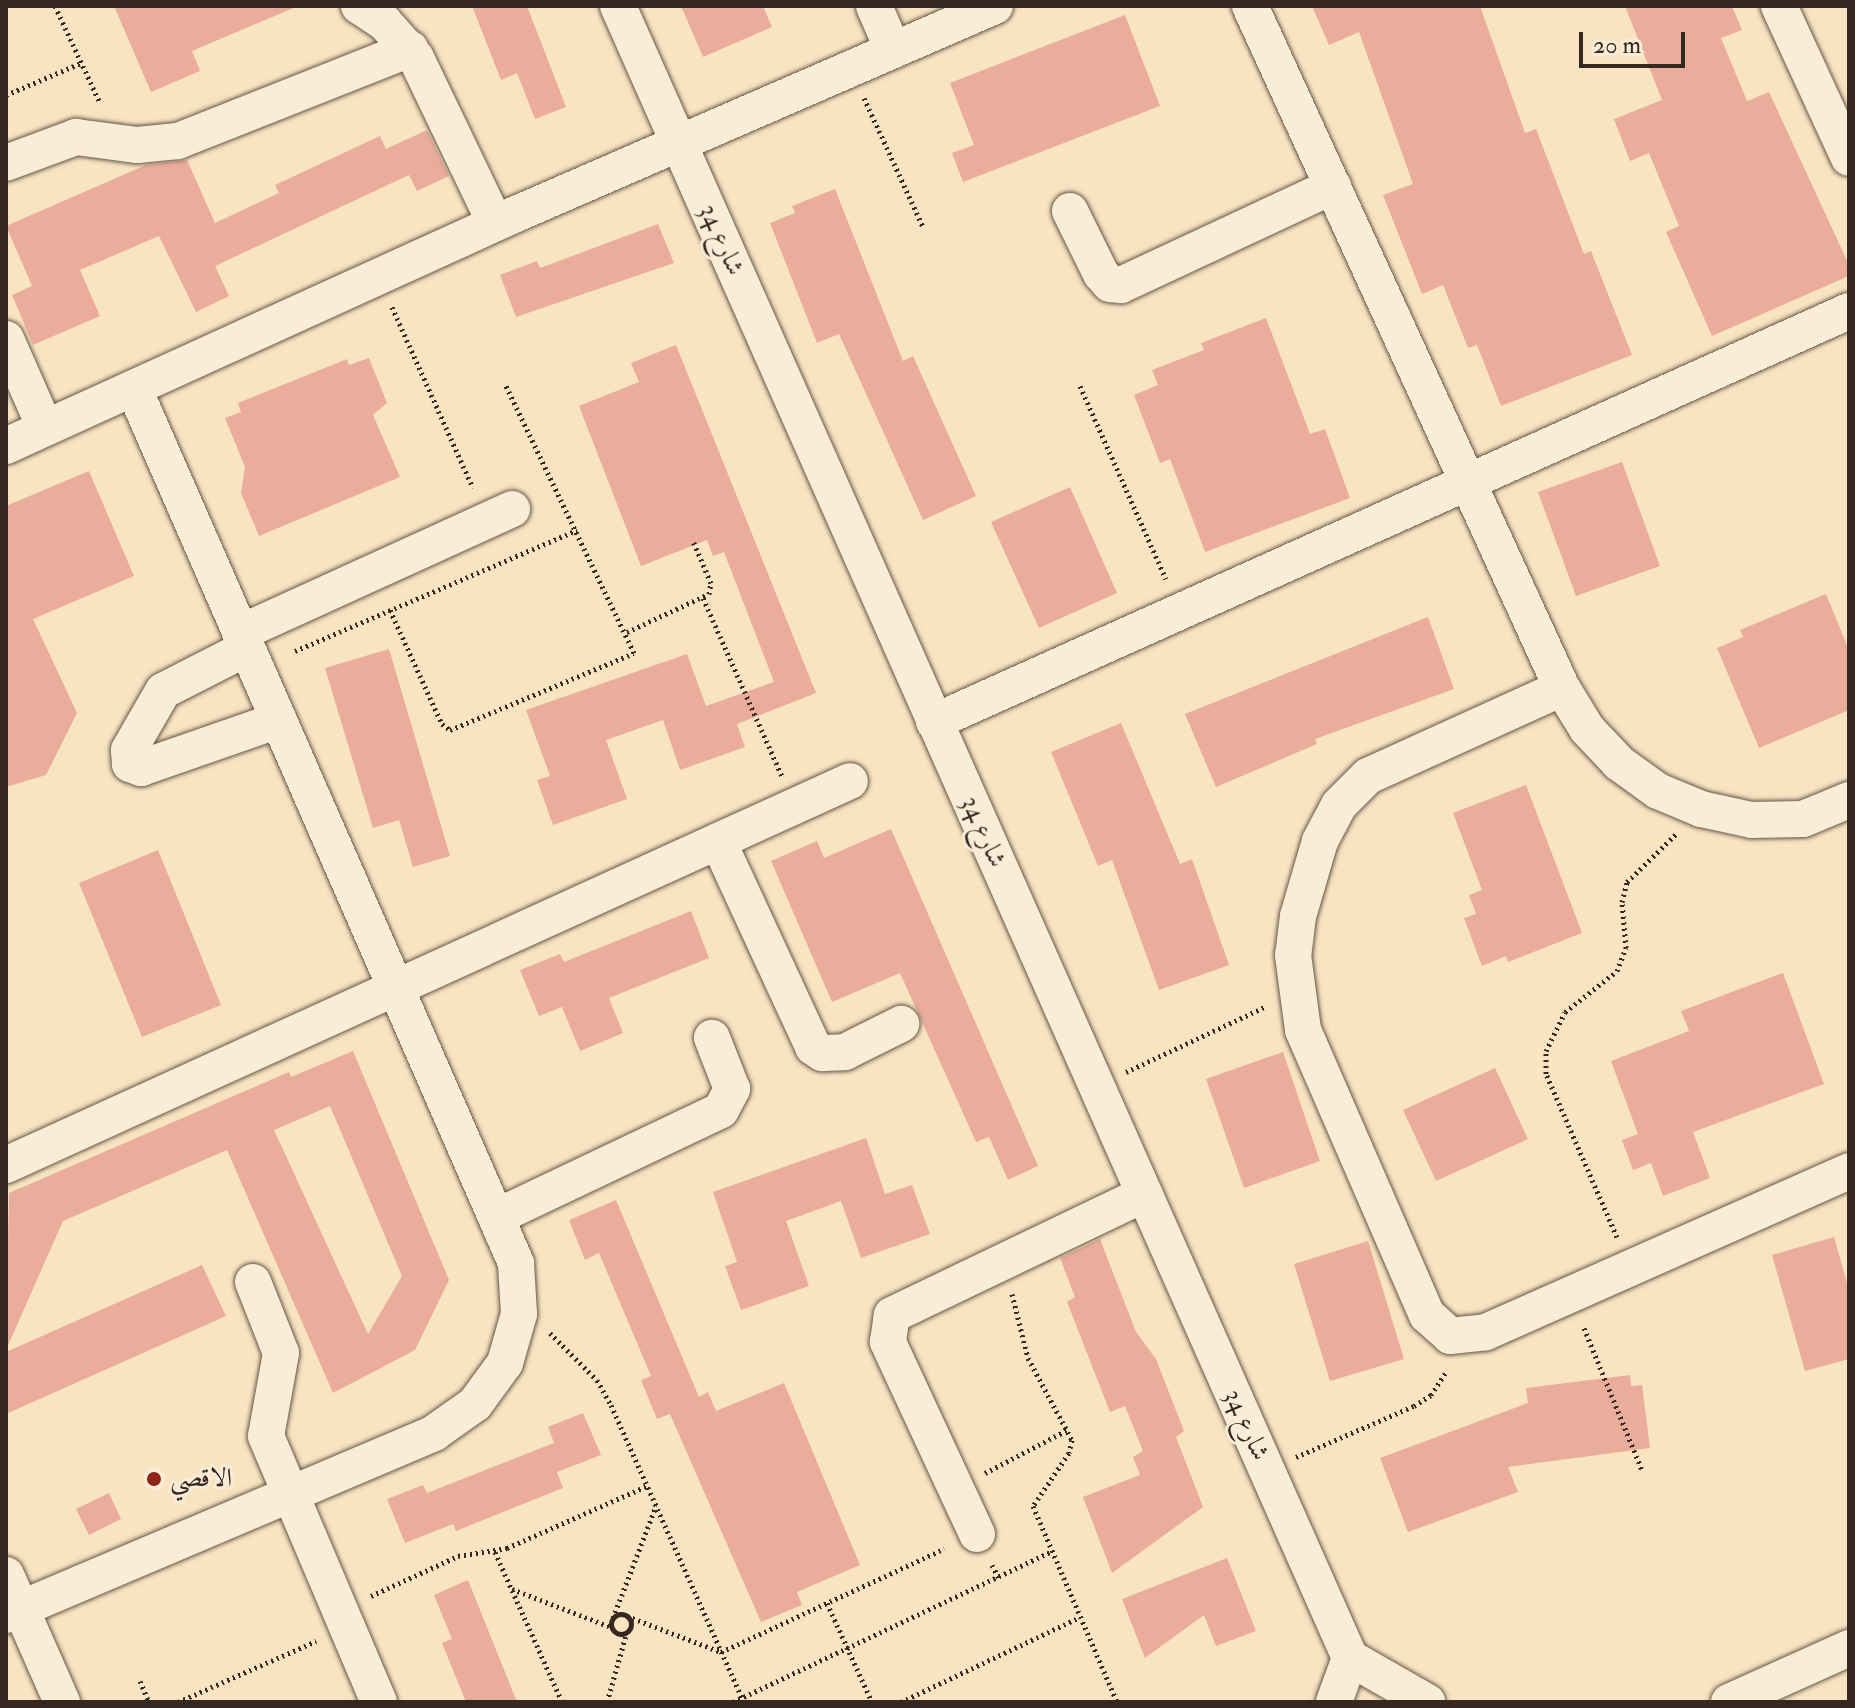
<!DOCTYPE html>
<meta charset="utf-8">
<style>
body{margin:0}
#map{position:relative;width:1855px;height:1708px;overflow:hidden;background:#f8e4c1;font-family:"IM FELL Double Pica",Amiri,serif}
div>[style]{position:absolute}
[style*='--x']{left:calc(var(--x)*1px);top:calc(var(--y)*1px);width:calc(var(--w)*1px);rotate:calc(var(--a)*1deg)}
.building>*{inset:0;background:#eaad9c}
.path>*{height:5px;margin-top:-2.5px;transform-origin:0;background:repeating-linear-gradient(90deg,#342820 0 2px,transparent 0 6px)}
.path>.ring{margin:-2.5px;padding:0;box-sizing:content-box;background:none;border:5px solid #342820;border-radius:50%}
.roads{filter:drop-shadow(0 0 2px #655748) drop-shadow(0 0 2px #655748)}
.minor>*{height:36px;margin:-18px;padding:0 18px;transform-origin:18px;border-radius:18px;background:#faedd7}
.dots>*{width:22px;height:22px;translate:-50% -50%;box-sizing:border-box;border:4px solid #faedd7;border-radius:50%}
span{translate:-50% -50%;white-space:nowrap;text-align:center;line-height:1.15;-webkit-text-stroke:6px #faedd7;paint-order:stroke}
.street-label{font-size:26px;color:#342820}
.poi-label{font-size:26px;color:#342820}
.left{translate:0 -50%;text-align:left}
.frame{position:absolute;inset:0;border:8px solid #342820;pointer-events:none}
.scale{position:absolute;left:1579px;top:32px;width:106px;height:36px;box-sizing:border-box;border:4px solid #342820;border-top:0;padding-left:10px;font-size:24px;line-height:28px;white-space:nowrap;color:#342820;-webkit-text-stroke:6px #faedd7;paint-order:stroke}
</style>
<div id="map">
<div class="building">
<i style="clip-path:polygon(114px 6px,298px 6px,192px 51px,200px 71px,151px 92px)"></i>
<i style="clip-path:polygon(472px 6px,527px 6px,566px 107px,535px 119px,517px 73px,501px 80px)"></i>
<i style="clip-path:polygon(681px 6px,763px 6px,772px 27px,703px 57px)"></i>
<i style="clip-path:polygon(1312px 6px,1480px 6px,1525px 133px,1536px 129px,1584px 254px,1591px 251px,1632px 355px,1501px 406px,1477px 345px,1468px 348px,1443px 285px,1422px 294px,1383px 195px,1413px 184px,1359px 32px,1329px 45px)"></i>
<i style="clip-path:polygon(1625px 6px,1732px 6px,1742px 30px,1721px 38px,1747px 101px,1769px 92px,1849px 265px,1849px 276px,1712px 336px,1666px 232px,1679px 226px,1649px 153px,1630px 161px,1614px 119px,1662px 100px)"></i>
<i style="clip-path:polygon(1125px 15px,1160px 106px,963px 182px,952px 153px,974px 145px,950px 83px)"></i>
<i style="clip-path:polygon(427px 130px,449px 176px,417px 191px,409px 175px,215px 266px,229px 296px,196px 312px,159px 236px,80px 270px,100px 316px,33px 345px,12px 295px,32px 286px,6px 226px,146px 165px,187px 160px,215px 223px,279px 193px,275px 185px,380px 136px,386px 149px)"></i>
<i style="clip-path:polygon(835px 189px,903px 361px,913px 356px,976px 496px,923px 520px,839px 334px,817px 343px,770px 223px,795px 213px,792px 206px)"></i>
<i style="clip-path:polygon(658px 224px,674px 263px,516px 317px,500px 275px,537px 261px,540px 268px)"></i>
<i style="clip-path:polygon(1266px 318px,1310px 434px,1325px 429px,1350px 498px,1205px 552px,1170px 459px,1160px 463px,1134px 395px,1158px 385px,1152px 370px,1204px 350px,1201px 343px)"></i>
<i style="clip-path:polygon(676px 345px,816px 693px,737px 724px,745px 747px,680px 770px,663px 720px,606px 740px,627px 799px,553px 825px,537px 780px,550px 776px,526px 710px,687px 654px,706px 706px,774px 682px,724px 552px,713px 556px,707px 540px,641px 566px,579px 406px,639px 382px,631px 363px)"></i>
<i style="clip-path:polygon(369px 358px,387px 403px,373px 415px,400px 477px,259px 536px,241px 493px,245px 467px,225px 418px,241px 412px,238px 403px,347px 359px,349px 365px)"></i>
<i style="clip-path:polygon(1622px 462px,1660px 566px,1576px 596px,1538px 492px)"></i>
<i style="clip-path:polygon(89px 471px,134px 576px,33px 619px,77px 713px,46px 775px,6px 787px,6px 506px)"></i>
<i style="clip-path:polygon(1070px 487px,1117px 593px,1039px 628px,991px 522px)"></i>
<i style="clip-path:polygon(1826px 594px,1849px 650px,1849px 710px,1759px 748px,1717px 648px,1743px 637px,1740px 630px)"></i>
<i style="clip-path:polygon(1428px 617px,1454px 689px,1315px 739px,1317px 744px,1216px 787px,1185px 714px)"></i>
<i style="clip-path:polygon(389px 649px,450px 856px,413px 867px,399px 820px,373px 828px,325px 668px)"></i>
<i style="clip-path:polygon(1121px 723px,1180px 864px,1192px 859px,1229px 965px,1159px 990px,1112px 860px,1098px 866px,1051px 752px)"></i>
<i style="clip-path:polygon(1526px 785px,1582px 933px,1508px 962px,1506px 956px,1482px 966px,1464px 918px,1476px 914px,1469px 895px,1482px 890px,1453px 813px)"></i>
<i style="clip-path:polygon(891px 829px,1038px 1166px,1008px 1180px,989px 1137px,976px 1142px,900px 973px,832px 1002px,771px 861px,817px 841px,824px 858px)"></i>
<i style="clip-path:polygon(158px 850px,221px 1005px,142px 1037px,79px 883px)"></i>
<i style="clip-path:polygon(691px 911px,709px 958px,609px 998px,623px 1033px,580px 1051px,562px 1007px,539px 1016px,520px 970px,560px 954px,564px 962px)"></i>
<i style="clip-path:polygon(1783px 973px,1824px 1084px,1693px 1132px,1710px 1178px,1663px 1196px,1651px 1163px,1633px 1170px,1622px 1140px,1638px 1134px,1611px 1061px,1689px 1031px,1681px 1011px)"></i>
<i style="clip-path:polygon(evenodd,353px 1051px,449px 1280px,415px 1350px,333px 1393px,227px 1150px,63px 1221px,6px 1350px,9px 1193px,289px 1072px,291px 1077px,353px 1051px,330px 1106px,402px 1276px,368px 1334px,274px 1130px,330px 1106px)"></i>
<i style="clip-path:polygon(1283px 1052px,1320px 1161px,1244px 1188px,1206px 1079px)"></i>
<i style="clip-path:polygon(1495px 1068px,1528px 1139px,1436px 1181px,1403px 1110px)"></i>
<i style="clip-path:polygon(866px 1138px,885px 1194px,912px 1185px,930px 1234px,861px 1258px,841px 1201px,786px 1221px,809px 1286px,741px 1310px,725px 1266px,737px 1262px,713px 1192px)"></i>
<i style="clip-path:polygon(616px 1200px,699px 1397px,708px 1392px,716px 1411px,784px 1383px,860px 1565px,797px 1592px,802px 1605px,761px 1622px,670px 1414px,657px 1419px,641px 1380px,651px 1376px,599px 1253px,585px 1260px,569px 1220px)"></i>
<i style="clip-path:polygon(1834px 1237px,1849px 1290px,1849px 1359px,1805px 1371px,1772px 1255px)"></i>
<i style="clip-path:polygon(1100px 1239px,1136px 1332px,1156px 1359px,1184px 1431px,1176px 1437px,1203px 1507px,1112px 1573px,1083px 1497px,1140px 1475px,1133px 1457px,1143px 1451px,1125px 1406px,1110px 1412px,1067px 1302px,1075px 1297px,1060px 1258px)"></i>
<i style="clip-path:polygon(1368px 1241px,1404px 1359px,1330px 1381px,1294px 1264px)"></i>
<i style="clip-path:polygon(202px 1265px,226px 1316px,6px 1414px,6px 1352px)"></i>
<i style="clip-path:polygon(1630px 1375px,1631px 1386px,1642px 1385px,1650px 1448px,1508px 1467px,1518px 1492px,1408px 1532px,1380px 1458px,1528px 1403px,1526px 1388px)"></i>
<i style="clip-path:polygon(583px 1413px,601px 1455px,557px 1472px,563px 1488px,456px 1531px,453px 1524px,405px 1543px,387px 1499px,423px 1485px,427px 1493px,554px 1443px,548px 1427px)"></i>
<i style="clip-path:polygon(109px 1493px,121px 1519px,89px 1535px,76px 1509px)"></i>
<i style="clip-path:polygon(1227px 1558px,1256px 1631px,1216px 1646px,1204px 1615px,1145px 1658px,1122px 1599px)"></i>
<i style="clip-path:polygon(468px 1580px,517px 1702px,466px 1702px,442px 1643px,452px 1639px,434px 1595px)"></i>
</div>
<div class="path">
<i style="--x:55;--y:6;--w:107;--a:65.1"></i>
<i style="--x:6;--y:95;--w:82;--a:-23.1"></i>
<i style="--x:864;--y:98;--w:142;--a:65.4"></i>
<i style="--x:392;--y:307;--w:198;--a:65.9"></i>
<i style="--x:1080;--y:386;--w:211;--a:66"></i>
<i style="--x:703;--y:598;--w:195;--a:66.1"></i>
<i style="--x:390;--y:610;--w:125;--a:65.5"></i>
<i style="--x:442;--y:724;--w:10;--a:37"></i>
<i style="--x:450;--y:730;--w:199;--a:-22.7"></i>
<i style="--x:634;--y:653;--w:298;--a:-115.6"></i>
<i style="--x:627;--y:632;--w:90;--a:-24.9"></i>
<i style="--x:709;--y:594;--w:11;--a:-80"></i>
<i style="--x:711;--y:583;--w:46;--a:-113.2"></i>
<i style="--x:295;--y:651;--w:307;--a:-23.2"></i>
<i style="--x:1126;--y:1072;--w:153;--a:-25.1"></i>
<i style="--x:1617;--y:1237;--w:178;--a:-113.5"></i>
<i style="--x:1546;--y:1074;--w:23;--a:-90"></i>
<i style="--x:1546;--y:1051;--w:43;--a:-64"></i>
<i style="--x:1565;--y:1012;--w:66;--a:-38.3"></i>
<i style="--x:1617;--y:971;--w:25;--a:-69"></i>
<i style="--x:1626;--y:948;--w:46;--a:-95"></i>
<i style="--x:1622;--y:902;--w:21;--a:-76"></i>
<i style="--x:1627;--y:882;--w:69;--a:-44.4"></i>
<i style="--x:1012;--y:1294;--w:66;--a:76"></i>
<i style="--x:1028;--y:1358;--w:93;--a:61.8"></i>
<i style="--x:1072;--y:1440;--w:13;--a:103"></i>
<i style="--x:1069;--y:1453;--w:64;--a:124.2"></i>
<i style="--x:1033;--y:1506;--w:213;--a:66.8"></i>
<i style="--x:1584;--y:1328;--w:153;--a:67.8"></i>
<i style="--x:550;--y:1333;--w:66;--a:45"></i>
<i style="--x:597;--y:1380;--w:29;--a:61"></i>
<i style="--x:611;--y:1405;--w:321;--a:65.9"></i>
<i style="--x:1296;--y:1457;--w:129;--a:-23.4"></i>
<i style="--x:1414;--y:1406;--w:20;--a:-33"></i>
<i style="--x:1431;--y:1395;--w:30;--a:-57"></i>
<i style="--x:985;--y:1473;--w:95;--a:-27.6"></i>
<i style="--x:495;--y:1552;--w:164;--a:65.9"></i>
<i style="--x:992;--y:1565;--w:15;--a:62"></i>
<i style="--x:512;--y:1589;--w:106;--a:21"></i>
<i style="--x:371;--y:1596;--w:96;--a:-24.7"></i>
<i style="--x:458;--y:1556;--w:50;--a:-9.3"></i>
<i style="--x:507;--y:1548;--w:153;--a:-23.9"></i>
<i style="--x:827;--y:1603;--w:109;--a:65.6"></i>
<i class="ring" style="left:611px;top:1614px;width:15px;height:15px"></i>
<i style="--x:627;--y:1616;--w:101;--a:21"></i>
<i style="--x:721;--y:1652;--w:246;--a:-24.8"></i>
<i style="--x:613;--y:1618;--w:120;--a:-69"></i>
<i style="--x:140;--y:1681;--w:23;--a:67"></i>
<i style="--x:178;--y:1702;--w:151;--a:-23.8"></i>
<i style="--x:607;--y:1702;--w:73;--a:-74.1"></i>
<i style="--x:733;--y:1702;--w:352;--a:-25.3"></i>
<i style="--x:901;--y:1702;--w:196;--a:-25.4"></i>
</div>
<div class="roads">
<div class="minor">
<i style="--x:359;--y:6;--w:30;--a:33"></i>
<i style="--x:384;--y:22;--w:48;--a:48.4"></i>
<i style="--x:416;--y:58;--w:183;--a:64.4"></i>
<i style="--x:618;--y:6;--w:1807;--a:66.1"></i>
<i style="--x:874;--y:6;--w:48;--a:66.6"></i>
<i style="--x:1250;--y:6;--w:750;--a:65.42"></i>
<i style="--x:1562;--y:688;--w:48;--a:58.6"></i>
<i style="--x:1587;--y:729;--w:47;--a:46.7"></i>
<i style="--x:1619;--y:763;--w:48;--a:35.7"></i>
<i style="--x:1658;--y:791;--w:47;--a:22.7"></i>
<i style="--x:1701;--y:809;--w:52;--a:12.2"></i>
<i style="--x:1752;--y:820;--w:51;--a:-1.1"></i>
<i style="--x:1803;--y:819;--w:50;--a:-22.4"></i>
<i style="--x:1779;--y:6;--w:167;--a:65.3"></i>
<i style="--x:6;--y:163;--w:75;--a:-20.4"></i>
<i style="--x:76;--y:137;--w:62;--a:7.5"></i>
<i style="--x:137;--y:145;--w:41;--a:-5.6"></i>
<i style="--x:178;--y:141;--w:250;--a:-21.6"></i>
<i style="--x:1070;--y:211;--w:70;--a:63.8"></i>
<i style="--x:1101;--y:274;--w:13;--a:48"></i>
<i style="--x:1110;--y:284;--w:11;--a:5"></i>
<i style="--x:1121;--y:285;--w:234;--a:-25"></i>
<i style="--x:6;--y:339;--w:97;--a:66.3"></i>
<i style="--x:6;--y:446;--w:560;--a:-24.46"></i>
<i style="--x:516;--y:214;--w:522;--a:-23.47"></i>
<i style="--x:240;--y:633;--w:299;--a:-24.5"></i>
<i style="--x:247;--y:648;--w:94;--a:152.9"></i>
<i style="--x:163;--y:691;--w:68;--a:120"></i>
<i style="--x:129;--y:750;--w:14;--a:86"></i>
<i style="--x:130;--y:764;--w:12;--a:20"></i>
<i style="--x:141;--y:768;--w:146;--a:-19.2"></i>
<i style="--x:1562;--y:688;--w:213;--a:155.6"></i>
<i style="--x:1368;--y:776;--w:41;--a:135"></i>
<i style="--x:1339;--y:805;--w:41;--a:117.8"></i>
<i style="--x:1320;--y:841;--w:78;--a:106.3"></i>
<i style="--x:1298;--y:916;--w:39;--a:97"></i>
<i style="--x:1293;--y:955;--w:76;--a:82.4"></i>
<i style="--x:1303;--y:1030;--w:311;--a:66.5"></i>
<i style="--x:1427;--y:1315;--w:31;--a:42"></i>
<i style="--x:1450;--y:1336;--w:36;--a:-6"></i>
<i style="--x:1486;--y:1332;--w:397;--a:-23.9"></i>
<i style="--x:934;--y:722;--w:1003;--a:-24.19"></i>
<i style="--x:718;--y:841;--w:227;--a:65.2"></i>
<i style="--x:813;--y:1047;--w:11;--a:34"></i>
<i style="--x:822;--y:1053;--w:23;--a:-2"></i>
<i style="--x:845;--y:1052;--w:63;--a:-26.6"></i>
<i style="--x:6;--y:1165;--w:927;--a:-24.46"></i>
<i style="--x:496;--y:1217;--w:249;--a:-25.4"></i>
<i style="--x:721;--y:1110;--w:24;--a:-62"></i>
<i style="--x:732;--y:1089;--w:55;--a:-111.4"></i>
<i style="--x:253;--y:1282;--w:76;--a:68.5"></i>
<i style="--x:281;--y:1353;--w:84;--a:100.2"></i>
<i style="--x:266;--y:1436;--w:289;--a:67"></i>
<i style="--x:977;--y:1534;--w:212;--a:-114.9"></i>
<i style="--x:888;--y:1342;--w:27;--a:-82"></i>
<i style="--x:892;--y:1315;--w:280;--a:-25.6"></i>
<i style="--x:6;--y:1575;--w:139;--a:66.2"></i>
<i style="--x:6;--y:1615;--w:465;--a:-23"></i>
<i style="--x:434;--y:1433;--w:50;--a:-35.3"></i>
<i style="--x:475;--y:1404;--w:51;--a:-53.8"></i>
<i style="--x:505;--y:1363;--w:51;--a:-74.1"></i>
<i style="--x:519;--y:1314;--w:51;--a:-93.4"></i>
<i style="--x:516;--y:1263;--w:954;--a:-113.61"></i>
<i style="--x:1350;--y:1658;--w:89;--a:29.7"></i>
<i style="--x:1334;--y:1702;--w:47;--a:-70"></i>
<i style="--x:1729;--y:1702;--w:132;--a:-24.2"></i>
</div>
</div>
<div class="dots">
<i style="left:154px;top:1479px;background:#8f2418"></i>
</div>
<div class="street-label">
<span style="left:721px;top:240px;rotate:66deg">شارع 34</span>
<span style="left:983px;top:832px;rotate:66deg">شارع 34</span>
<span style="left:1246px;top:1425px;rotate:66deg">شارع 34</span>
</div>
<div class="poi-label">
<span class="left" style="left:170px;top:1479px">الاقصي</span>
</div>
<div class="frame"></div>
<div class="scale">20 m</div>
</div>
